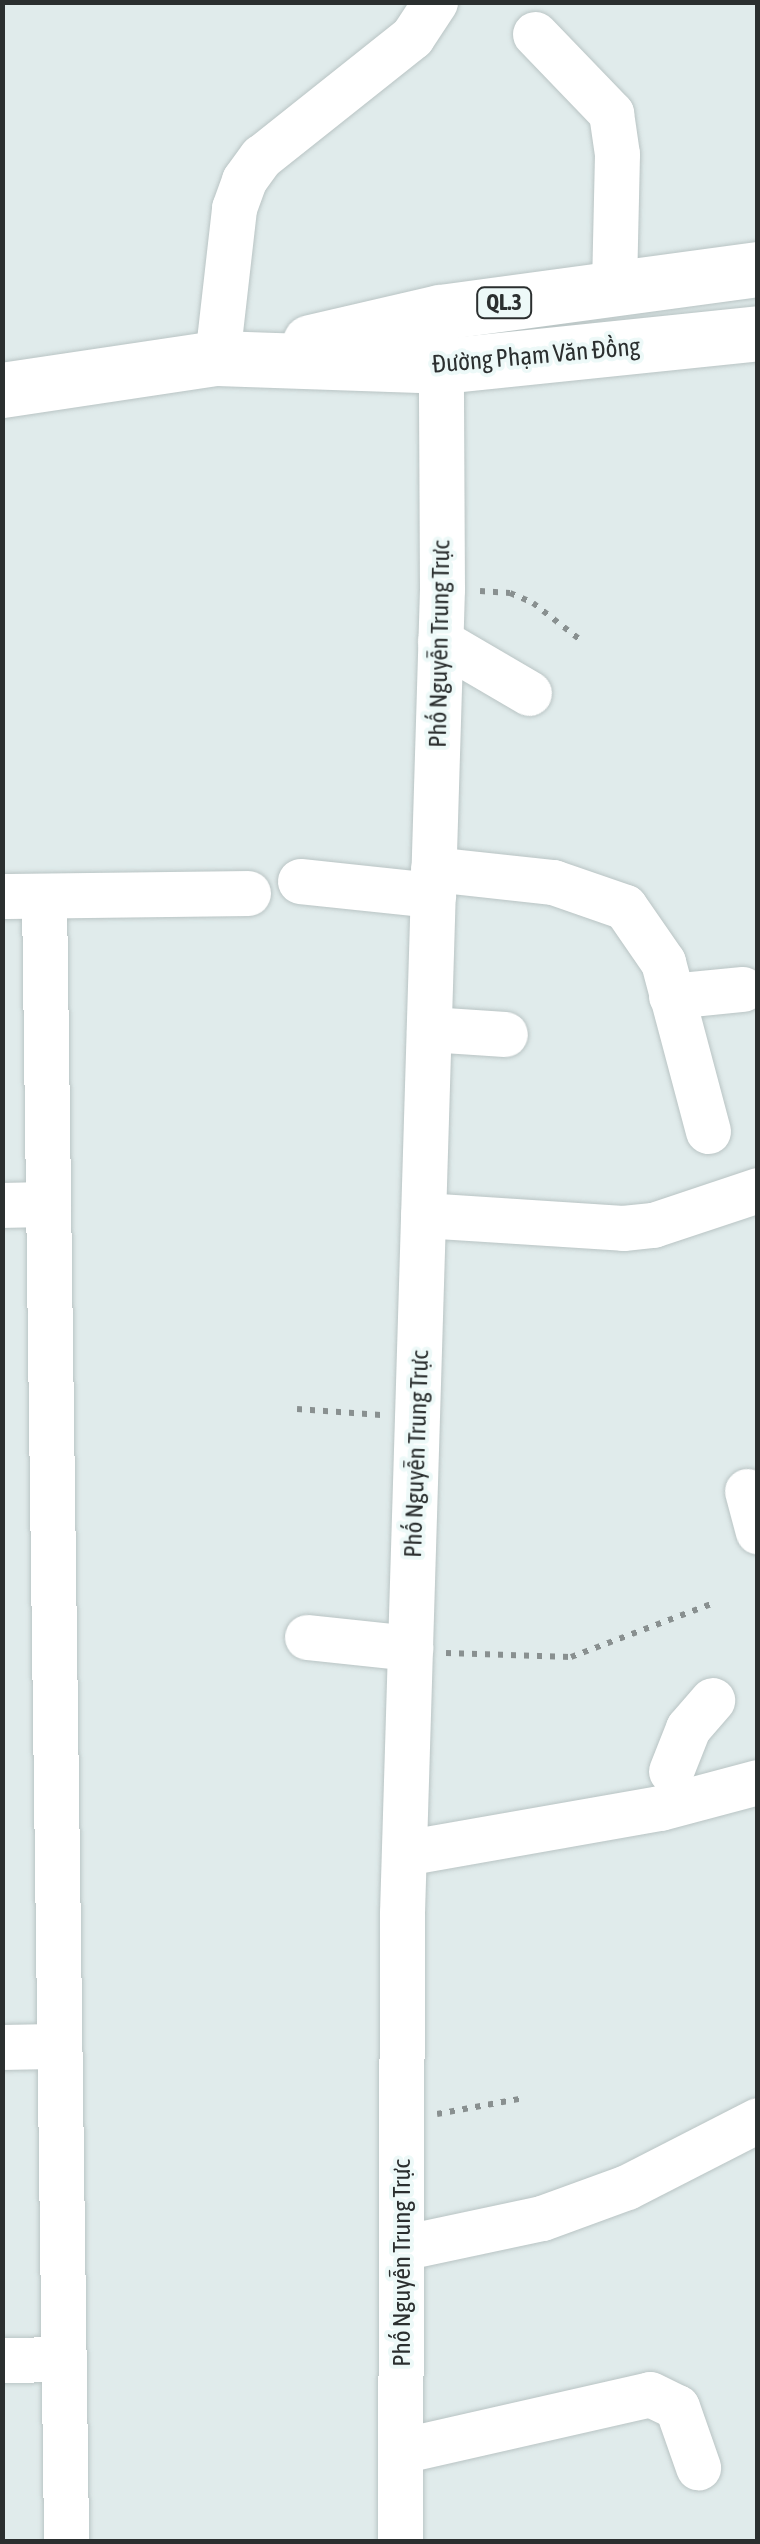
<!DOCTYPE html>
<meta charset="utf-8">
<style>
body{margin:0}
#map{position:relative;width:760px;height:2544px;overflow:hidden;background:#e0ebeb;font-family:"Asap Condensed",sans-serif}
div>[style]{position:absolute}
[style*='--x']{left:calc(var(--x)*1px);top:calc(var(--y)*1px);width:calc(var(--w)*1px);rotate:calc(var(--a)*1deg)}
.path>*{height:6px;margin-top:-3px;transform-origin:0;background:repeating-linear-gradient(90deg,#899090 0 5px,transparent 0 13px)}
.roads{filter:drop-shadow(0 0 2px #b9c4c4) drop-shadow(0 0 2px #b9c4c4)}
.minor>*{height:45px;margin:-22.5px;padding:0 22.5px;transform-origin:22.5px;border-radius:22.5px;background:#fff}
.highway>*{height:55px;margin:-27.5px;padding:0 27.5px;transform-origin:27.5px;border-radius:27.5px;background:#fff}
span{translate:-50% -50%;white-space:nowrap;text-align:center;line-height:1.15;-webkit-text-stroke:8px #edf9f8;paint-order:stroke}
.shield-label span{padding:2px 8px;background:#edf9f8;border:2px solid;border-radius:8px;-webkit-text-stroke-width:0}
.shield-label{font-size:22px;color:#2b2f2f;font-weight:700}
.street-label{font-size:25px;color:#2b2f2f}
.frame{position:absolute;inset:0;border:5px solid #2b2f2f;pointer-events:none}
</style>
<div id="map">
<div class="path">
<i style="--x:480;--y:591;--w:30;--a:4"></i>
<i style="--x:510;--y:593;--w:25;--a:23"></i>
<i style="--x:533;--y:603;--w:58;--a:38"></i>
<i style="--x:297;--y:1409;--w:84;--a:4.1"></i>
<i style="--x:446;--y:1653;--w:125;--a:1.8"></i>
<i style="--x:571;--y:1657;--w:153;--a:-20.7"></i>
<i style="--x:437;--y:2114;--w:88;--a:-10.4"></i>
</div>
<div class="roads">
<div class="minor">
<i style="--x:535;--y:34;--w:110;--a:46.1"></i>
<i style="--x:611;--y:113;--w:41;--a:81.7"></i>
<i style="--x:617;--y:154;--w:134;--a:91.3"></i>
<i style="--x:217;--y:358;--w:151;--a:-83.5"></i>
<i style="--x:234;--y:208;--w:30;--a:-70"></i>
<i style="--x:244;--y:180;--w:29;--a:-54"></i>
<i style="--x:261;--y:157;--w:193;--a:-38.5"></i>
<i style="--x:412;--y:37;--w:42;--a:-56.7"></i>
<i style="--x:440;--y:641;--w:103;--a:30.3"></i>
<i style="--x:433;--y:869;--w:121;--a:6.2"></i>
<i style="--x:553;--y:882;--w:76;--a:19.1"></i>
<i style="--x:625;--y:907;--w:67;--a:55.4"></i>
<i style="--x:663;--y:962;--w:175;--a:75.1"></i>
<i style="--x:300;--y:881;--w:134;--a:6"></i>
<i style="--x:2;--y:896;--w:246;--a:-0.7"></i>
<i style="--x:44;--y:897;--w:1645;--a:89.23"></i>
<i style="--x:671;--y:996;--w:72;--a:-5.6"></i>
<i style="--x:429;--y:1029;--w:76;--a:3.8"></i>
<i style="--x:2;--y:1205;--w:46;--a:-1.2"></i>
<i style="--x:423;--y:1215;--w:200;--a:3.7"></i>
<i style="--x:623;--y:1228;--w:30;--a:-6"></i>
<i style="--x:653;--y:1225;--w:111;--a:-18.4"></i>
<i style="--x:747;--y:1491;--w:42;--a:75"></i>
<i style="--x:307;--y:1637;--w:104;--a:6.1"></i>
<i style="--x:671;--y:1771;--w:46;--a:-68.4"></i>
<i style="--x:688;--y:1728;--w:37;--a:-49"></i>
<i style="--x:404;--y:1853;--w:260;--a:-10"></i>
<i style="--x:660;--y:1808;--w:101;--a:-14.9"></i>
<i style="--x:2;--y:2047;--w:57;--a:-1"></i>
<i style="--x:401;--y:2248;--w:144;--a:-12"></i>
<i style="--x:542;--y:2218;--w:90;--a:-20"></i>
<i style="--x:627;--y:2187;--w:147;--a:-27.1"></i>
<i style="--x:2;--y:2360;--w:62;--a:-0.9"></i>
<i style="--x:400;--y:2451;--w:256;--a:-12.8"></i>
<i style="--x:650;--y:2394;--w:30;--a:26"></i>
<i style="--x:677;--y:2407;--w:64;--a:70.7"></i>
<i style="--x:400;--y:2542;--w:629;--a:-89.82"></i>
<i style="--x:402;--y:1913;--w:1325;--a:-88.27"></i>
<i style="--x:442;--y:589;--w:223;--a:-90.3"></i>
</div>
<div class="highway">
<i style="--x:310;--y:342;--w:133;--a:-13"></i>
<i style="--x:440;--y:312;--w:321;--a:-7.7"></i>
<i style="--x:2;--y:390;--w:217;--a:-8.5"></i>
<i style="--x:217;--y:358;--w:224;--a:2"></i>
<i style="--x:441;--y:366;--w:319;--a:-5.9"></i>
</div>
</div>
<div class="shield-label">
<span style="left:504px;top:303px">QL.3</span>
</div>
<div class="street-label">
<span style="left:536px;top:355px;rotate:-5deg">Đường Phạm Văn Đồng</span>
<span style="left:439px;top:644px;rotate:-89deg">Phố Nguyễn Trung Trực</span>
<span style="left:416px;top:1454px;rotate:-88deg">Phố Nguyễn Trung Trực</span>
<span style="left:401px;top:2263px;rotate:-90deg">Phố Nguyễn Trung Trực</span>
</div>
<div class="frame"></div>
</div>
